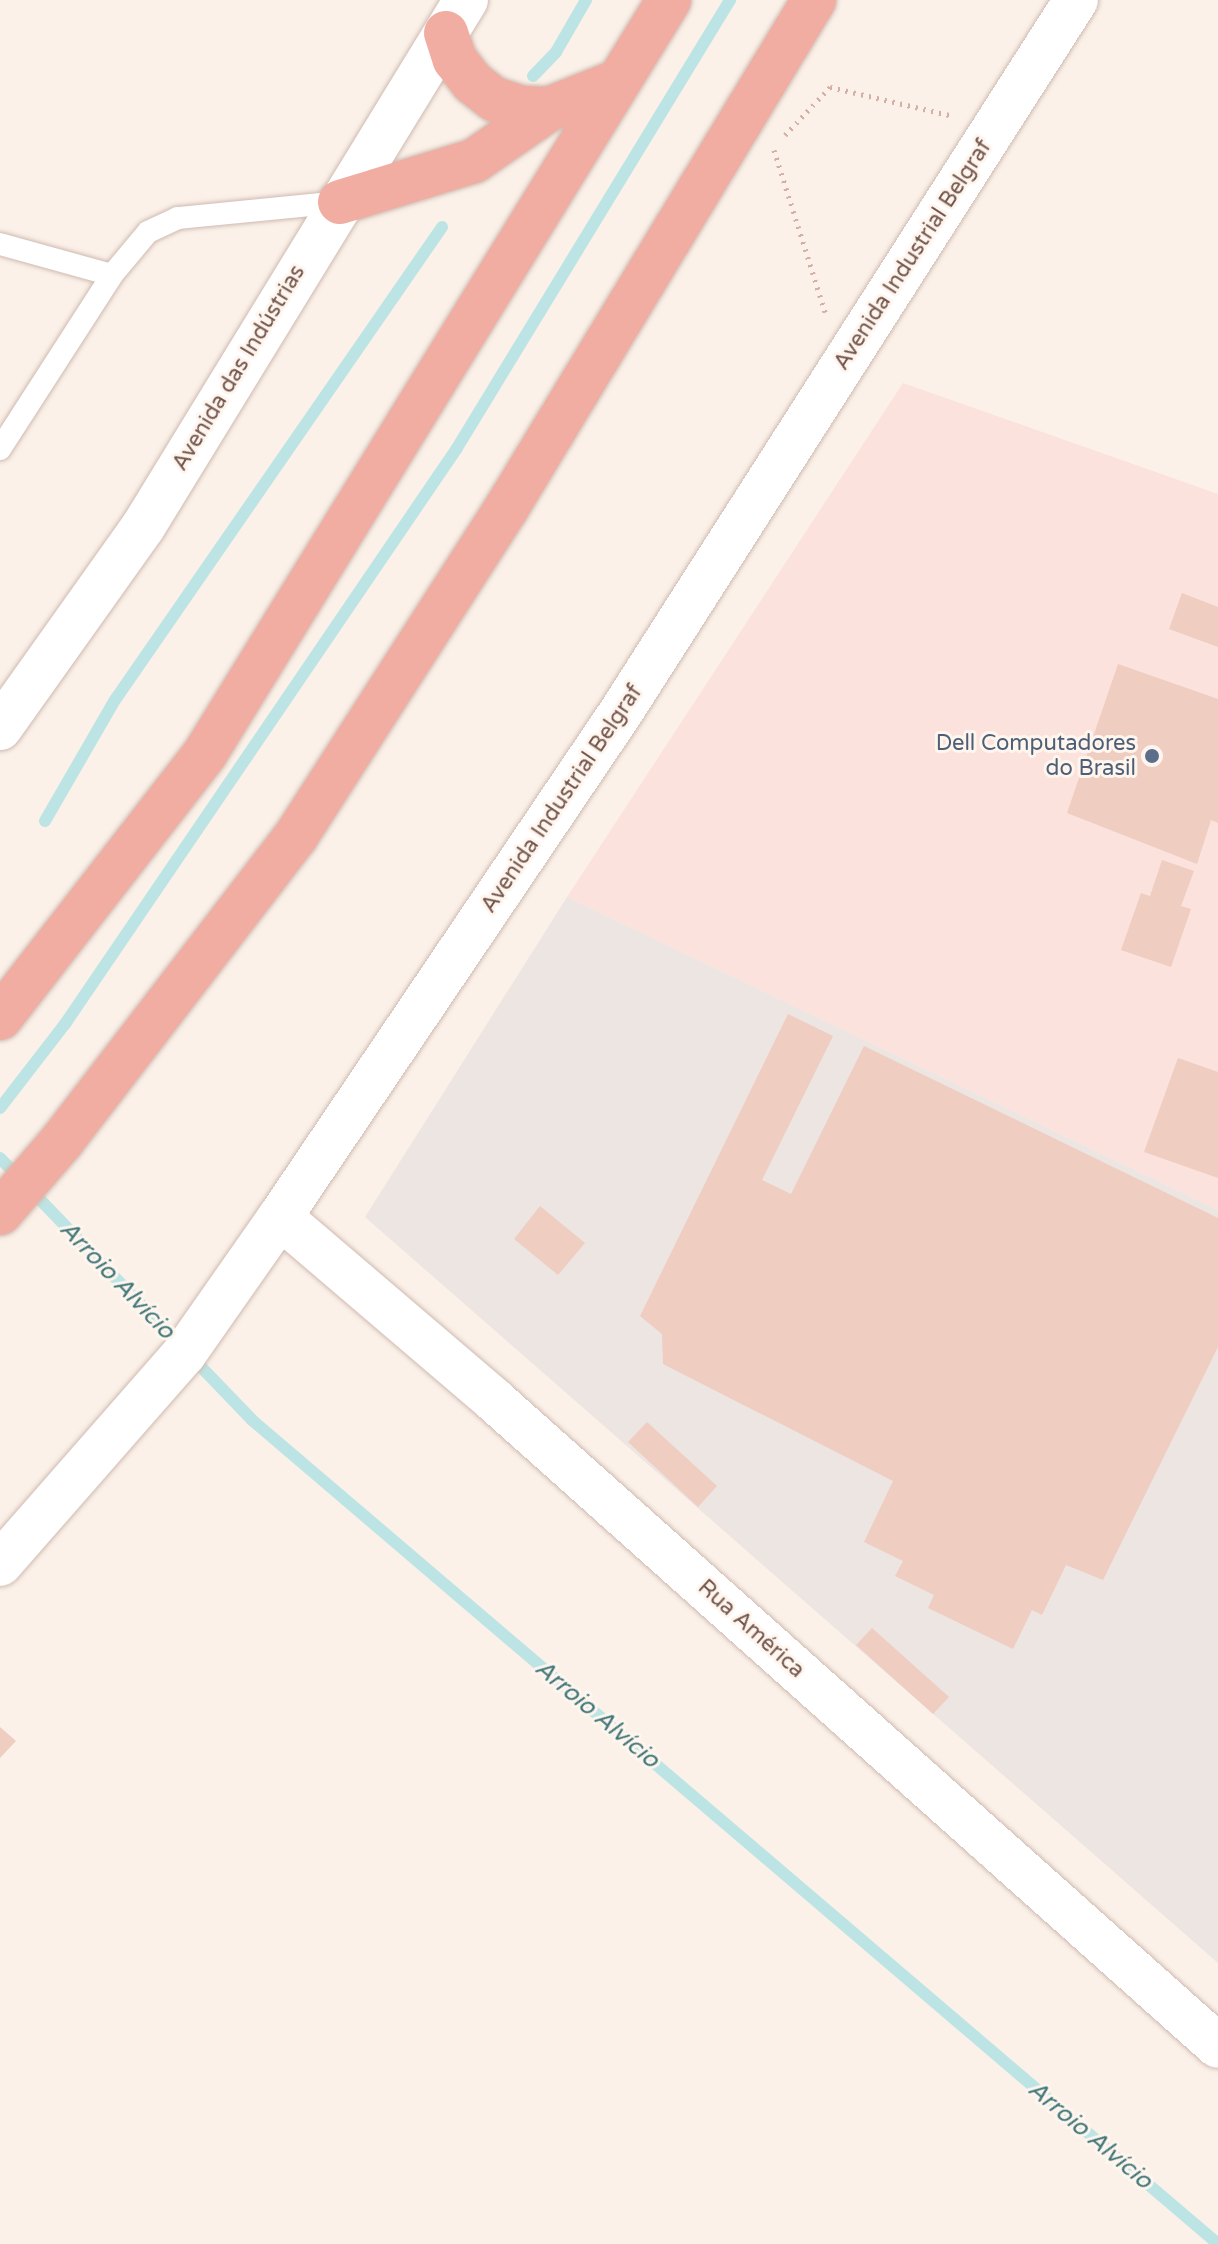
<!DOCTYPE html>
<meta charset="utf-8">
<style>
body{margin:0}
#map{position:relative;width:1218px;height:2244px;overflow:hidden;background:#fbf1e8;font-family:"Varela Round",sans-serif}
div>[style]{position:absolute}
[style*='--x']{left:calc(var(--x)*1px);top:calc(var(--y)*1px);width:calc(var(--w)*1px);rotate:calc(var(--a)*1deg)}
.commercial>*{inset:0;background:#fbe2dc}
.industrial>*{inset:0;background:#ece5e1}
.stream>*{height:12px;margin:-6px;padding:0 6px;transform-origin:6px;border-radius:6px;background:#bde4e4}
.building>*{inset:0;background:#efcdc1}
.path>*{height:5px;margin-top:-2.5px;transform-origin:0;background:repeating-linear-gradient(90deg,#d4b0a4 0 2px,transparent 0 8px)}
.roads{filter:drop-shadow(0 0 2px #cfbab1) drop-shadow(0 0 2px #cfbab1)}
.service>*{height:22px;margin:-11px;padding:0 11px;transform-origin:11px;border-radius:11px;background:#fff}
.secondary>*{height:44px;margin:-22px;padding:0 22px;transform-origin:22px;border-radius:22px;background:#fff}
.motorway>*{height:44px;margin:-22px;padding:0 22px;transform-origin:22px;border-radius:22px;background:#f2ada3}
.dots>*{width:22px;height:22px;translate:-50% -50%;box-sizing:border-box;border:4px solid #fef6ee;border-radius:50%}
span{translate:-50% -50%;white-space:nowrap;text-align:center;line-height:1.15;-webkit-text-stroke:6px #fef6ee;paint-order:stroke}
.street-label{font-size:22px;color:#74564d}
.service-label{font-size:22px;color:#4e5e75}
.right{translate:-100% -50%;text-align:right}
.water-label{font-size:24px;color:#427678;font-style:italic}
</style>
<div id="map">
<div class="commercial">
<i style="clip-path:polygon(903px 383px,1218px 494px,1218px 1210px,567px 897px)"></i>
</div>
<div class="industrial">
<i style="clip-path:polygon(567px 897px,1218px 1210px,1218px 1963px,365px 1217px)"></i>
</div>
<div class="stream">
<i style="--x:533;--y:76;--w:33;--a:-46"></i>
<i style="--x:556;--y:52;--w:60;--a:-60"></i>
<i style="--x:45;--y:821;--w:140;--a:-60"></i>
<i style="--x:115;--y:700;--w:575;--a:-55.34"></i>
<i style="--x:0;--y:1108;--w:106;--a:-52.3"></i>
<i style="--x:65;--y:1024;--w:697;--a:-55.76"></i>
<i style="--x:457;--y:448;--w:525;--a:-58.64"></i>
<i style="--x:0;--y:1158;--w:364;--a:46.1"></i>
<i style="--x:252;--y:1420;--w:1270;--a:40.46"></i>
</div>
<div class="building">
<i style="clip-path:polygon(1182px 593px,1218px 607px,1218px 647px,1169px 629px)"></i>
<i style="clip-path:polygon(1118px 664px,1218px 699px,1218px 823px,1211px 820px,1197px 864px,1067px 813px)"></i>
<i style="clip-path:polygon(1162px 860px,1194px 871px,1181px 906px,1191px 909px,1171px 967px,1121px 950px,1141px 893px,1150px 896px)"></i>
<i style="clip-path:polygon(788px 1014px,833px 1036px,762px 1180px,791px 1194px,864px 1046px,1218px 1218px,1218px 1347px,1103px 1580px,1066px 1565px,1042px 1615px,1032px 1610px,1013px 1649px,928px 1608px,934px 1595px,895px 1576px,903px 1561px,864px 1542px,893px 1481px,663px 1364px,662px 1334px,640px 1316px)"></i>
<i style="clip-path:polygon(1178px 1058px,1218px 1072px,1218px 1178px,1144px 1152px)"></i>
<i style="clip-path:polygon(540px 1206px,585px 1243px,558px 1275px,514px 1239px)"></i>
<i style="clip-path:polygon(647px 1422px,717px 1486px,698px 1507px,628px 1442px)"></i>
<i style="clip-path:polygon(872px 1628px,949px 1697px,933px 1714px,856px 1645px)"></i>
<i style="clip-path:polygon(0 1727px,16px 1741px,0 1758px)"></i>
</div>
<div class="path">
<i style="--x:785;--y:135;--w:66;--a:-46.8"></i>
<i style="--x:830;--y:87;--w:127;--a:13.2"></i>
<i style="--x:774;--y:150;--w:170;--a:72.5"></i>
</div>
<div class="roads">
<div class="service">
<i style="--x:0;--y:244;--w:116;--a:15.5"></i>
<i style="--x:0;--y:449;--w:207;--a:-57.2"></i>
<i style="--x:112;--y:275;--w:56;--a:-50.1"></i>
<i style="--x:148;--y:232;--w:33;--a:-25"></i>
<i style="--x:178;--y:218;--w:163;--a:-5.6"></i>
</div>
<div class="secondary">
<i style="--x:0;--y:728;--w:247;--a:-54.6"></i>
<i style="--x:143;--y:527;--w:618;--a:-58.5"></i>
<i style="--x:280;--y:1217;--w:282;--a:40.5"></i>
<i style="--x:494;--y:1400;--w:970;--a:41.74"></i>
<i style="--x:0;--y:1564;--w:279;--a:-48.8"></i>
<i style="--x:184;--y:1354;--w:167;--a:-55"></i>
<i style="--x:280;--y:1217;--w:609;--a:-55.97"></i>
<i style="--x:621;--y:712;--w:845;--a:-57.42"></i>
</div>
<div class="motorway">
<i style="--x:446;--y:33;--w:28;--a:72"></i>
<i style="--x:455;--y:60;--w:28;--a:52"></i>
<i style="--x:472;--y:82;--w:28;--a:38"></i>
<i style="--x:494;--y:99;--w:28;--a:18"></i>
<i style="--x:521;--y:108;--w:28;--a:2"></i>
<i style="--x:340;--y:202;--w:140;--a:-17"></i>
<i style="--x:474;--y:161;--w:91;--a:-34.7"></i>
<i style="--x:549;--y:109;--w:75;--a:-21.8"></i>
<i style="--x:0;--y:1018;--w:336;--a:-52.2"></i>
<i style="--x:206;--y:752;--w:883;--a:-58.38"></i>
<i style="--x:0;--y:1213;--w:95;--a:-49.3"></i>
<i style="--x:62;--y:1141;--w:384;--a:-52.5"></i>
<i style="--x:296;--y:836;--w:389;--a:-57.3"></i>
<i style="--x:506;--y:509;--w:595;--a:-58.82"></i>
</div>
</div>
<div class="dots">
<i style="left:1152px;top:756px;background:#5c6f8a"></i>
</div>
<div class="street-label">
<span style="left:913px;top:255px;rotate:-57deg">Avenida Industrial Belgraf</span>
<span style="left:239px;top:368px;rotate:-59deg">Avenida das Indústrias</span>
<span style="left:562px;top:799px;rotate:-56deg">Avenida Industrial Belgraf</span>
<span style="left:751px;top:1629px;rotate:42deg">Rua América</span>
</div>
<div class="service-label">
<span class="right" style="left:1136px;top:756px">Dell Computadores<br>do Brasil</span>
</div>
<div class="water-label">
<span style="left:117px;top:1280px;rotate:46deg">Arroio Alvício</span>
<span style="left:597px;top:1714px;rotate:40deg">Arroio Alvício</span>
<span style="left:1090px;top:2135px;rotate:40deg">Arroio Alvício</span>
</div>
</div>
